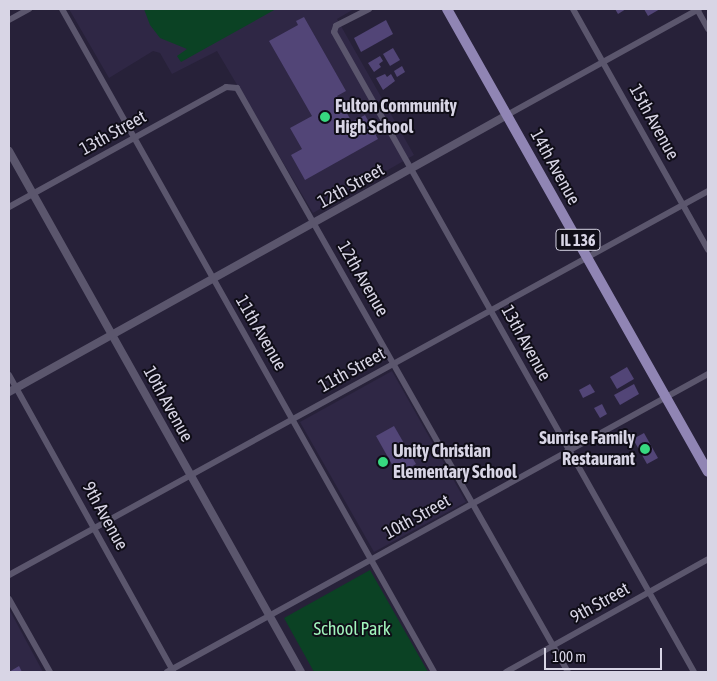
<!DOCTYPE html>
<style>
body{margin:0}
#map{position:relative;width:717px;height:681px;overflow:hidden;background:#272139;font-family:"Asap Condensed",sans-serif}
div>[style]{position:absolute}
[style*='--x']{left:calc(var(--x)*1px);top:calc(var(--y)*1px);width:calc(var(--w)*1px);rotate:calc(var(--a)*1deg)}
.built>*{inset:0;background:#2f2745}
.green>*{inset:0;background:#0b4224}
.building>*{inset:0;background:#524577}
.minor>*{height:6px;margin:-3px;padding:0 3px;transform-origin:3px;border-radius:3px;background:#5b566d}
.tertiary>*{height:8px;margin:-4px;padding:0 4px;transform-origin:4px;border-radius:4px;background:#5b566d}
.primary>*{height:10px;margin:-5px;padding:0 5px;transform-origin:5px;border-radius:5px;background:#9085b4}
.dots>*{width:14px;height:14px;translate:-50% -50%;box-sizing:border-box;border:2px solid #0f0d17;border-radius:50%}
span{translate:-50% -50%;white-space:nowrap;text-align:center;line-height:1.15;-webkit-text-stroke:4px #0f0d17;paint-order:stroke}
.shield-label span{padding:1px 4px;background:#0f0d17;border:1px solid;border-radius:4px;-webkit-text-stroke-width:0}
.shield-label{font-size:16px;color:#d8d5e5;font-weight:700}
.poi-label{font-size:18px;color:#d8d5e5;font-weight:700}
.left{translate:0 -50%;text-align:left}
.right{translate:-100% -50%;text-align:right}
.street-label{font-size:18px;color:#d8d5e5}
.park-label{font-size:18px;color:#a1f4bc}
.frame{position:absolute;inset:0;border:10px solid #d8d5e5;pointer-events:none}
.scale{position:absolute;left:544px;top:648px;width:118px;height:22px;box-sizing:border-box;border:2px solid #d8d5e5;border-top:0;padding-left:6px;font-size:15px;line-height:18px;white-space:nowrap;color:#d8d5e5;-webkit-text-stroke:4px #0f0d17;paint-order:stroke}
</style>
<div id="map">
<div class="built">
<i style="clip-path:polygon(69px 9px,354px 9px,337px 19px,414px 155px,313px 213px,217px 51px,172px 74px,160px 53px,153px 51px,109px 78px)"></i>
<i style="clip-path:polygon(392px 371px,466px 502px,374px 552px,300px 422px)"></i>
<i style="clip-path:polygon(9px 609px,43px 672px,9px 672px)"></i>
</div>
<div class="green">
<i style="clip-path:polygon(144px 9px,276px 9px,181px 62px,177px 56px,187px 49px,160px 38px,150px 25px)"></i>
<i style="clip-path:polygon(370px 570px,428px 672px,314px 672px,284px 618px)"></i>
</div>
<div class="building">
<i style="clip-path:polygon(615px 9px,626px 9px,618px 14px)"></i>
<i style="clip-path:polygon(644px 9px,660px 9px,648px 16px)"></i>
<i style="clip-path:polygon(304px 17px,346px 91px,337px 96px,352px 122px,365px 115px,378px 139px,305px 180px,291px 155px,302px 149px,290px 128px,312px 116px,269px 41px,298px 25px,296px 21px)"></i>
<i style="clip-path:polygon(386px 20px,393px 34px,361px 52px,354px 38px)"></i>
<i style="clip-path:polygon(393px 48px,400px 60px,390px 66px,383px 54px)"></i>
<i style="clip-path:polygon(380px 56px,383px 61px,379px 64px,381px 67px,374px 72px,368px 63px)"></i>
<i style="clip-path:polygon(402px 66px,405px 72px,397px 77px,394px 71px)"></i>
<i style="clip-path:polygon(385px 74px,387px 77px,391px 74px,395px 81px,383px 90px,376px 78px)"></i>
<i style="clip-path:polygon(627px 367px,634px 379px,617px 389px,610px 377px)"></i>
<i style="clip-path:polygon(590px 384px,595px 392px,583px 398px,579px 390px)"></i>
<i style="clip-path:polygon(634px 384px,639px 394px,620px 405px,614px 395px)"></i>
<i style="clip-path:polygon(602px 404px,607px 414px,600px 418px,594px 408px)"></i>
<i style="clip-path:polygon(394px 426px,416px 464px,398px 475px,376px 436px)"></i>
<i style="clip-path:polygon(644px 433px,658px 458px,647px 464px,633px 439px)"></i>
<i style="clip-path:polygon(19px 666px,22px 672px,9px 672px)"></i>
</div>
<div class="minor">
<i style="--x:62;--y:9;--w:760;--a:60.7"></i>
<i style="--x:369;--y:9;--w:37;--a:153"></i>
<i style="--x:336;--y:26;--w:6;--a:108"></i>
<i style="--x:334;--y:32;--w:734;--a:60.64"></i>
<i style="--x:573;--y:9;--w:276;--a:60.7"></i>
<i style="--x:697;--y:9;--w:23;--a:61"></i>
<i style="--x:9;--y:20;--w:23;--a:-29"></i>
<i style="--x:507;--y:115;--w:219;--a:-28.9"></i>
<i style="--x:9;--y:207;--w:248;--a:-28.9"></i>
<i style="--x:226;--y:87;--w:11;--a:5"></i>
<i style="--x:237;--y:88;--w:671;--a:60.46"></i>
<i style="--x:9;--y:375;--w:338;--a:61"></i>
<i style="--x:9;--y:575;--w:798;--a:-28.78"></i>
<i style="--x:9;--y:599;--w:84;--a:60.7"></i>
<i style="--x:167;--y:672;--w:618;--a:-28.85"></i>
<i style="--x:506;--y:672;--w:231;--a:-29.2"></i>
</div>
<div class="tertiary">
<i style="--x:9;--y:151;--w:597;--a:60.73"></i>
<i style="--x:9;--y:392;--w:570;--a:-29.08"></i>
</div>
<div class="primary">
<i style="--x:447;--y:9;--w:531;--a:60.59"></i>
</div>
<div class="dots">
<i style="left:325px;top:117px;background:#37d880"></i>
<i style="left:645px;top:449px;background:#37d880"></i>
<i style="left:383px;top:462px;background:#37d880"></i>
</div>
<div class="shield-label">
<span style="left:578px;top:240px">IL 136</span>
</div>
<div class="poi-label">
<span class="left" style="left:335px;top:117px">Fulton Community<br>High School</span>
<span class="right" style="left:635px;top:449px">Sunrise Family<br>Restaurant</span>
<span class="left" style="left:393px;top:462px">Unity Christian<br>Elementary School</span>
</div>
<div class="street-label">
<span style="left:654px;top:122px;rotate:61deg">15th Avenue</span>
<span style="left:113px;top:133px;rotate:-29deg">13th Street</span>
<span style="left:555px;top:167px;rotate:61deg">14th Avenue</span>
<span style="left:351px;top:186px;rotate:-29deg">12th Street</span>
<span style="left:363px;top:279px;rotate:60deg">12th Avenue</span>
<span style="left:261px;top:333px;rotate:60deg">11th Avenue</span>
<span style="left:526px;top:343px;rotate:61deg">13th Avenue</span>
<span style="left:352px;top:370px;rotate:-29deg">11th Street</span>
<span style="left:168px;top:404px;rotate:61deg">10th Avenue</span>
<span style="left:105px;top:516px;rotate:61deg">9th Avenue</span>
<span style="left:417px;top:517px;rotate:-29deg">10th Street</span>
<span style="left:600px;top:603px;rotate:-29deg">9th Street</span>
</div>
<div class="park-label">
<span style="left:352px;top:629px">School Park</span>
</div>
<div class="frame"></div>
<div class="scale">100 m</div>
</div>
